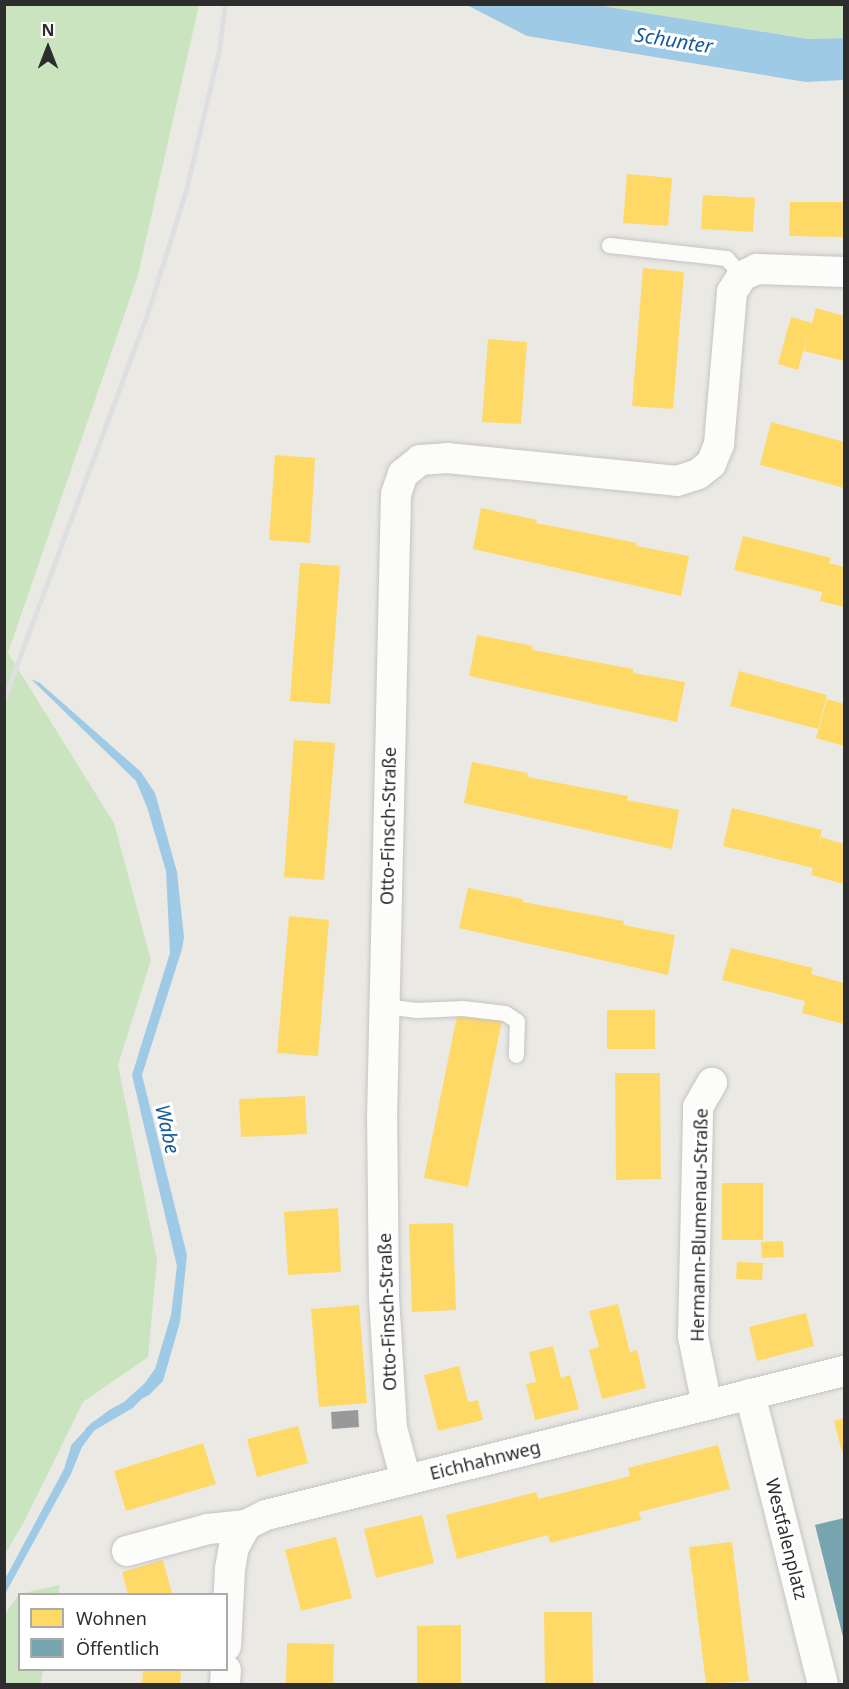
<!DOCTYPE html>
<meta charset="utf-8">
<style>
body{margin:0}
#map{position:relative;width:849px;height:1689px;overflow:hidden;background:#ebe9e4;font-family:"Noto Sans",sans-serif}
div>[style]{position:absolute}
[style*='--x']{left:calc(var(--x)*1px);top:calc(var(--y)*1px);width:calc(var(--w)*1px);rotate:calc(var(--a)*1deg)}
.green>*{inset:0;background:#cbe4c0}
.water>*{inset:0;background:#9ecae6}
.homes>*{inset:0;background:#ffd966}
.public>*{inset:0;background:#76a5af}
.industry>*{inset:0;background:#999}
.stream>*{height:8px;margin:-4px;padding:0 4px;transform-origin:4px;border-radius:4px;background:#9ecae6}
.roads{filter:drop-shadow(0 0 2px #c5c4c4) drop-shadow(0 0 2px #c5c4c4)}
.service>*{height:15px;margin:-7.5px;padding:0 7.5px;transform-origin:7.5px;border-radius:7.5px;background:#fcfcfb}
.minor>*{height:30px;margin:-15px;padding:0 15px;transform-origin:15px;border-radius:15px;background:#fcfcfb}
.rail>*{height:4.5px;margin:-2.25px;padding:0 2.25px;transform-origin:2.25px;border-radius:2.25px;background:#dfdfe1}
span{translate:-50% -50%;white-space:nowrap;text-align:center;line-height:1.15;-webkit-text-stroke:6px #fff;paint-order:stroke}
.street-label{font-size:18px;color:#2d2d2d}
.water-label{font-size:20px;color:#185b97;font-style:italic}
.frame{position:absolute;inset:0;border:6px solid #2d2d2d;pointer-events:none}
.legend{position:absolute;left:18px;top:1593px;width:210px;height:78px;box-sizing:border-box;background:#fff;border:2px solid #ababab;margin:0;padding:8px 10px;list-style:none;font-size:18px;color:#2d2d2d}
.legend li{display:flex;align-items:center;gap:12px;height:30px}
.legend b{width:30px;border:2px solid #ababab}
.north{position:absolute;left:18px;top:18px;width:60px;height:60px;-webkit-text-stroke:4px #fff;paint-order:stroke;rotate:0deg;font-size:16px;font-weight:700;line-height:24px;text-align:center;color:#2d2d2d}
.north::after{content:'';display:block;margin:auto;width:21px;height:27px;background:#2d2d2d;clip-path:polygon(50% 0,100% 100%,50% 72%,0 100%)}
</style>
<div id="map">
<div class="green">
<i style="clip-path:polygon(5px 4px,199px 5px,138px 275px,8px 653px,114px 823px,151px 960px,118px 1065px,157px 1260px,148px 1357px,83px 1402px,24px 1522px,5px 1554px)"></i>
<i style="clip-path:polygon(596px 5px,844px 5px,844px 38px,808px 39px)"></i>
<i style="clip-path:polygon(60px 1585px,58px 1594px,20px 1594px,20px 1670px,43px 1670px,41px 1684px,5px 1684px,5px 1614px,19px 1594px)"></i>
</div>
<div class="water">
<i style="clip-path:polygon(467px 5px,596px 5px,808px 39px,844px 38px,844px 80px,806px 82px,527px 36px)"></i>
<i style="clip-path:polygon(31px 679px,40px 683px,141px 772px,155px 793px,177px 872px,184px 937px,182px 949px,142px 1075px,187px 1255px,180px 1322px,163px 1381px,149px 1395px,102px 1420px,82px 1447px,71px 1474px,5px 1594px,5px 1579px,86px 1428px,109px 1410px,124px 1402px,144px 1384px,155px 1369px,171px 1315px,177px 1266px,132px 1075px,170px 953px,166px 871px,147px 807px,136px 781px)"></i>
</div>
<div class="homes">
<i style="clip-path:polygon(627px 174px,672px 178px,668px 226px,623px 223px)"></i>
<i style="clip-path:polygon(703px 195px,755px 198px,753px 232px,701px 229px)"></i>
<i style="clip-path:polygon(790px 202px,844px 202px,844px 237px,789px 236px)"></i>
<i style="clip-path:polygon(643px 268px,684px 272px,673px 409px,632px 406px)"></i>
<i style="clip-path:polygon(816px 308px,844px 316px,844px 361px,804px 351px,809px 330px,798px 370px,778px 364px,791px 317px,812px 323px)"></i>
<i style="clip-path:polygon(488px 339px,527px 342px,521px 424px,482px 422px)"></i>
<i style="clip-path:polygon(771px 422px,844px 442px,844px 488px,760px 465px)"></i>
<i style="clip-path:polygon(275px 455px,315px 458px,310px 543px,269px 540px)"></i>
<i style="clip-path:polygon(481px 508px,537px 520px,536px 523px,637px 543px,636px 546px,689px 556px,681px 596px,473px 549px)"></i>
<i style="clip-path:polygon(743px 536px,831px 558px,829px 563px,844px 567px,844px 607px,820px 601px,822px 592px,734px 570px)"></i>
<i style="clip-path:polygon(300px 563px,340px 566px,330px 704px,290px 701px)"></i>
<i style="clip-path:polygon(477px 635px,533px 646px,532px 650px,633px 669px,633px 673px,685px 682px,677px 722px,469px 676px)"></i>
<i style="clip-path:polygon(739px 671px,827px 695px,818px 729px,730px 706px)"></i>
<i style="clip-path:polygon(827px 699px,844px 704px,844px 746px,816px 738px)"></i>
<i style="clip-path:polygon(294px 740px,335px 743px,324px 880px,284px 877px)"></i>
<i style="clip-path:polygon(472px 762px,528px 773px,527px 777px,628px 796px,627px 800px,679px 810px,672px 849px,464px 803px)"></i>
<i style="clip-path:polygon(732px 808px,822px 830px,817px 848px,821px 837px,844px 844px,844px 884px,811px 875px,813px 868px,723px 846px)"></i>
<i style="clip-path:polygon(468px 888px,523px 899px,523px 902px,624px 921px,623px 925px,675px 935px,668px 975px,459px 928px)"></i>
<i style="clip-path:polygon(289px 916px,329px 920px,318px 1056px,277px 1053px)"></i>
<i style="clip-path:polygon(731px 948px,813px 968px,811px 974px,844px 983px,844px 1024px,802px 1013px,805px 1001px,722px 980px)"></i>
<i style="clip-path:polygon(607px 1010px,655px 1010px,655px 1049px,607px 1049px)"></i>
<i style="clip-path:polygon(458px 1011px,502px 1020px,468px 1187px,424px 1178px)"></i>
<i style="clip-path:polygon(615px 1073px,660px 1073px,661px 1179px,616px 1180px)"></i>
<i style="clip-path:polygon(305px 1096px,307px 1134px,241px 1137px,239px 1099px)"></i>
<i style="clip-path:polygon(722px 1183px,763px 1183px,763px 1240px,722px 1240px)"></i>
<i style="clip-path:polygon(338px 1208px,341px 1272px,288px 1275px,284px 1212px)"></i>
<i style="clip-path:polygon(453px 1223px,456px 1310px,412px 1312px,409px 1224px)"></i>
<i style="clip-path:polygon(783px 1241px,784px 1257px,762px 1258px,761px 1242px)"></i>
<i style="clip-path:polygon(737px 1262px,763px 1263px,762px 1280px,736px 1279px)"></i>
<i style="clip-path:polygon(618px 1304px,630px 1352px,637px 1350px,646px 1388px,602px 1399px,589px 1350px,599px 1347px,589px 1311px)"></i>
<i style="clip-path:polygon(359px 1305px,367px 1403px,319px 1407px,311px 1309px)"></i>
<i style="clip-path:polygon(806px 1313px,814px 1346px,757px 1361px,749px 1327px)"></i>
<i style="clip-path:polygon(553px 1346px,561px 1378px,570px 1375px,579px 1409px,535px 1420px,526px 1384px,536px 1382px,529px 1352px)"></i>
<i style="clip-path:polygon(459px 1366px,468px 1402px,478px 1400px,483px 1420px,438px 1431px,424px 1375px)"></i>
<i style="clip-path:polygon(844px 1418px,844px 1452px,842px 1452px,834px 1421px)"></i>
<i style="clip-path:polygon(298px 1426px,308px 1463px,257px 1477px,247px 1439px)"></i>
<i style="clip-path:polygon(203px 1443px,216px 1484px,126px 1511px,114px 1471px)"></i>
<i style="clip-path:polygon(718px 1445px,730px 1489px,639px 1512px,641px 1520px,618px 1526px,550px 1543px,548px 1535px,457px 1559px,446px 1515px,536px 1492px,538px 1499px,607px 1482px,630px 1476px,628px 1468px)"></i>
<i style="clip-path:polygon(422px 1515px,434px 1563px,376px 1578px,364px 1529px)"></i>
<i style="clip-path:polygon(336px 1537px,352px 1598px,301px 1611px,285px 1550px)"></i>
<i style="clip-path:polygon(732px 1542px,749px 1681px,706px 1684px,689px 1547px)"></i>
<i style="clip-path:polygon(163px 1560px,172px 1594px,128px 1594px,122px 1572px)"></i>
<i style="clip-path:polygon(544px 1612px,592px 1612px,593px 1684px,545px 1684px)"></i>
<i style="clip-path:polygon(461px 1625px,461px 1684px,417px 1684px,417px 1626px)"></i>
<i style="clip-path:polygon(287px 1643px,334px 1644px,333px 1684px,286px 1684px)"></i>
<i style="clip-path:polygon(143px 1670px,181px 1670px,180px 1684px,142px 1684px)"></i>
</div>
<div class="public">
<i style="clip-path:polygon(844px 1518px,844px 1641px,815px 1525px)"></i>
</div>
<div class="industry">
<i style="clip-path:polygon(358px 1410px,359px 1427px,332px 1429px,331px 1412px)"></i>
</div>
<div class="stream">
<i style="--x:94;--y:1426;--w:42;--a:-30.3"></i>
<i style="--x:130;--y:1405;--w:11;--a:-45"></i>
<i style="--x:69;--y:1466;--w:20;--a:-72"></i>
<i style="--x:75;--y:1447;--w:15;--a:-48"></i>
</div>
<div class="roads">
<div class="service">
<i style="--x:609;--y:245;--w:118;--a:6.3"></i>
<i style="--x:726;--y:258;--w:24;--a:48"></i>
<i style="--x:384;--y:1006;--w:32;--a:7"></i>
<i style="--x:416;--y:1010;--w:46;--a:-2.5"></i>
<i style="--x:462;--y:1008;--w:43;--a:6.6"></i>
<i style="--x:505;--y:1013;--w:14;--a:34"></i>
<i style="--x:517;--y:1021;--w:34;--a:92"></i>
</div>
<div class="minor">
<i style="--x:750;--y:1394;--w:299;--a:75.9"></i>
<i style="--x:707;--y:1405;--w:70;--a:-101.5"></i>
<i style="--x:693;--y:1336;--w:229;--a:-88.7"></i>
<i style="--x:698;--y:1107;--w:28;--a:-60"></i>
<i style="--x:406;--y:1480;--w:54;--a:-105.1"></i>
<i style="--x:392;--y:1428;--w:130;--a:-93.5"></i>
<i style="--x:384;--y:1298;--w:179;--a:-90.6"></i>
<i style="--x:382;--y:1119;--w:625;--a:-88.72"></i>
<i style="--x:396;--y:494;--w:21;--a:-71"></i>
<i style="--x:403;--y:474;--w:22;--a:-39"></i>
<i style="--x:420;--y:460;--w:27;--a:-4"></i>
<i style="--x:447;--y:458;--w:231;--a:5.7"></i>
<i style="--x:677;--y:481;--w:22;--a:-18"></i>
<i style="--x:698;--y:474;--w:16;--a:-38"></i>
<i style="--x:711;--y:464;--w:22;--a:-68"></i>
<i style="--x:719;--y:444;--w:153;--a:-85.1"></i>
<i style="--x:732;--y:292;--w:19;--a:-58"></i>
<i style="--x:742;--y:276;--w:17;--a:-25"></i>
<i style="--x:757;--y:269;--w:87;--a:2"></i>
<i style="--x:127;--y:1551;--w:84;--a:-15.2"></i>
<i style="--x:208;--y:1529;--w:38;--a:-6"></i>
<i style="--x:246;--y:1525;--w:22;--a:-27"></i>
<i style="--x:266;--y:1515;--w:596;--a:-13.99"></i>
<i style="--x:226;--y:1646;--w:77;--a:-87"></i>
<i style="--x:230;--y:1569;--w:22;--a:-80"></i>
<i style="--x:234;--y:1547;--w:25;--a:-61"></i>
<i style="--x:225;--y:1684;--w:14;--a:-86"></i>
</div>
</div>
<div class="rail">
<i style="--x:4;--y:699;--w:407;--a:-69.6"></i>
<i style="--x:146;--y:318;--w:134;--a:-72.6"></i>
<i style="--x:186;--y:190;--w:144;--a:-76.7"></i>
<i style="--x:219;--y:50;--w:46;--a:-82.6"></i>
</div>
<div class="street-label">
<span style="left:388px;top:826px;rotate:-89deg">Otto-Finsch-Straße</span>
<span style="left:699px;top:1225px;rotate:-89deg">Hermann-Blumenau-Straße</span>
<span style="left:387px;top:1312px;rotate:-92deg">Otto-Finsch-Straße</span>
<span style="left:485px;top:1460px;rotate:-14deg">Eichhahnweg</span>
<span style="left:787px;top:1539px;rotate:76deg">Westfalenplatz</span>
</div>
<div class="water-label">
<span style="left:674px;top:40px;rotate:9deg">Schunter</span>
<span style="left:168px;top:1129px;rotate:77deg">Wabe</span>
</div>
<div class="frame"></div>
<ul class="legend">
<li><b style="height:16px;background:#ffd966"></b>Wohnen</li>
<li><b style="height:16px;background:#76a5af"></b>Öffentlich</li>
</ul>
<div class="north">N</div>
</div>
